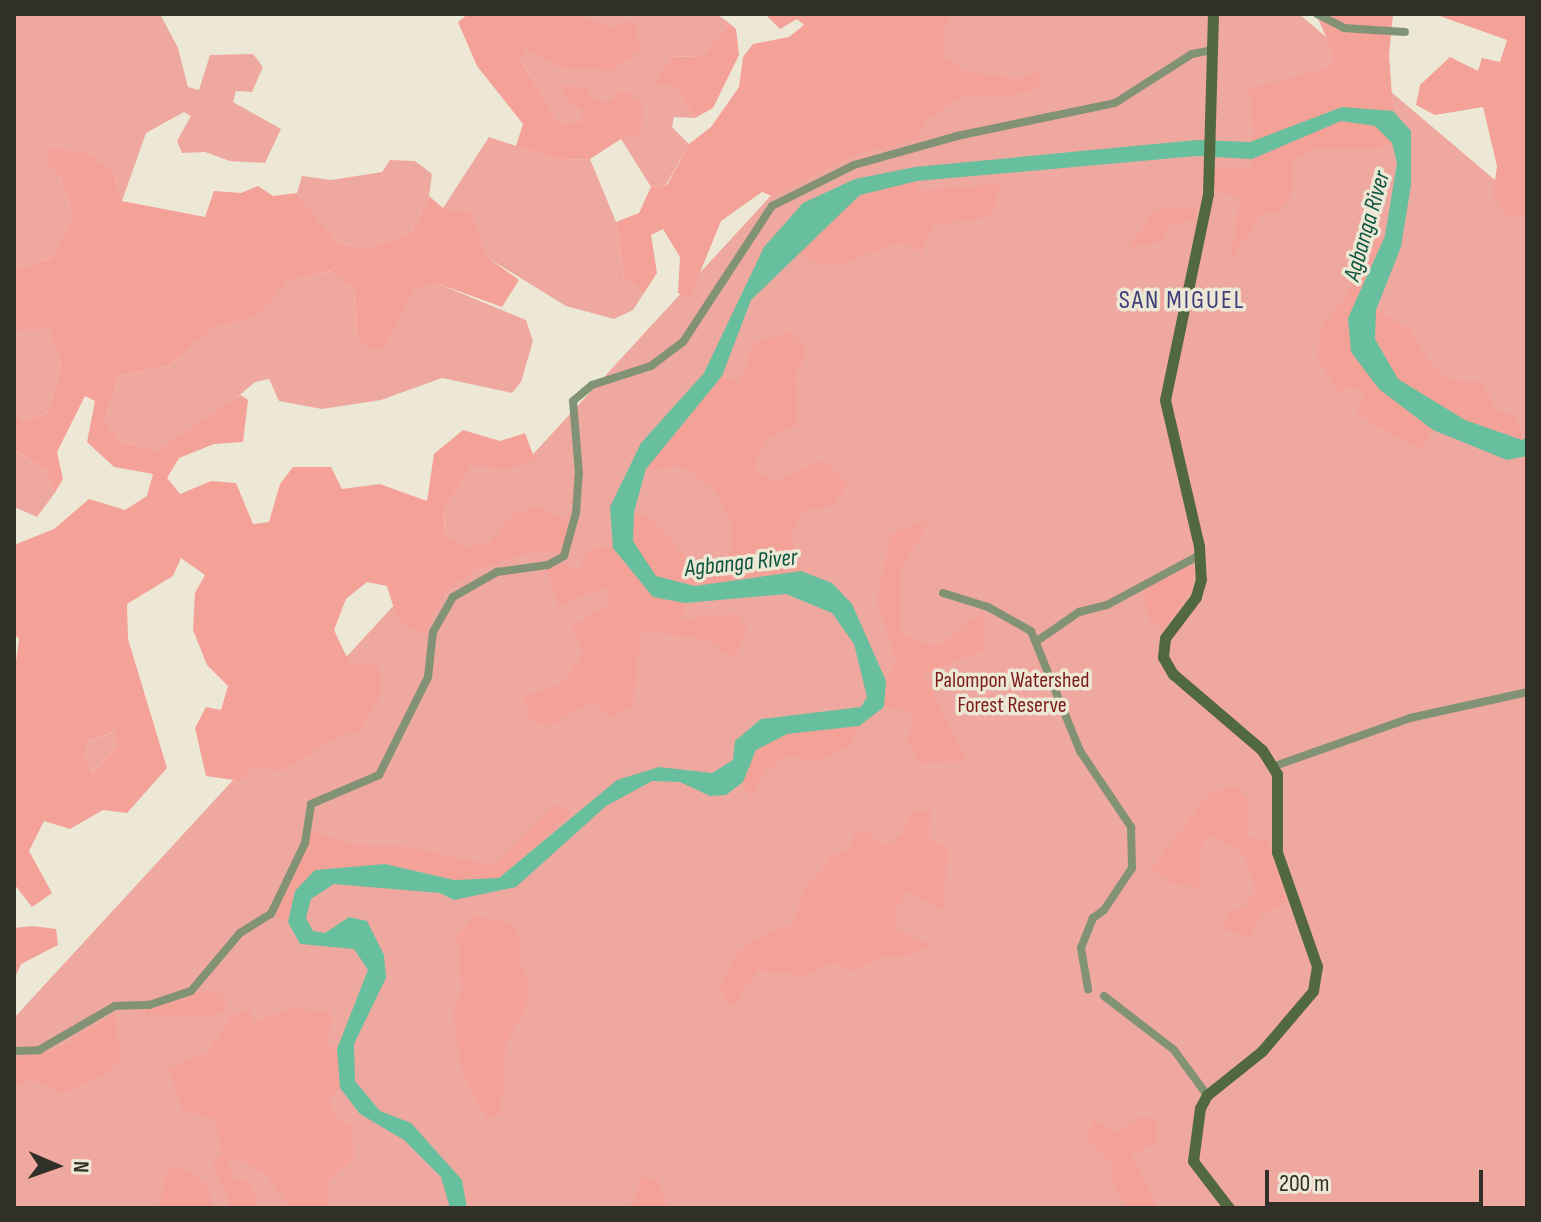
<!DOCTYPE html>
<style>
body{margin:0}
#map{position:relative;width:1541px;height:1222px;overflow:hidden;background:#ede8d5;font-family:"Sofia Sans Condensed",sans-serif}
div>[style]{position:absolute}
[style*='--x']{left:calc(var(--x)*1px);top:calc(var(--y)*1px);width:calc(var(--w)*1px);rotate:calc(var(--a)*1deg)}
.green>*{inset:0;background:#efa89f}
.forest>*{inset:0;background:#f4a198}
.water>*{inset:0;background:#67bf9d}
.street>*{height:8px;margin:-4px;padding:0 4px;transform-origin:4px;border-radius:4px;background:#829275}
.secondary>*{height:11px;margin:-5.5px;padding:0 5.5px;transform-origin:5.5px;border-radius:5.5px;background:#52683f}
span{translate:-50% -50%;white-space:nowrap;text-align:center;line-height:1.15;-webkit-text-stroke:7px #ede8d5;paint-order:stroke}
.park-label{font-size:22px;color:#7c1c1a}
.water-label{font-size:24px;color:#0c553f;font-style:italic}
.quarter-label{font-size:26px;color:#3f3d7a;letter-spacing:2px}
.frame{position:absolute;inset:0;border:16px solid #313028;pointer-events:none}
.north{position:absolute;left:16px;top:1126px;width:80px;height:80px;-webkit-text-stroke:6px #ede8d5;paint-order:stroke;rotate:92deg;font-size:22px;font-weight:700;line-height:32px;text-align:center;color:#313028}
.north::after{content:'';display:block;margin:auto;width:28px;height:36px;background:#313028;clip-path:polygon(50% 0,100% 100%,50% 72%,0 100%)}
.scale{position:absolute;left:1265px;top:1170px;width:218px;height:36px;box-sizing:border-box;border:4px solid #313028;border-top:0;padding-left:10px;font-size:24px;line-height:28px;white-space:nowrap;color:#313028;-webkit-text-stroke:6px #ede8d5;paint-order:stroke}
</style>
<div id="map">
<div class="green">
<i style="clip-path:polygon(14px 14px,160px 14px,178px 48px,188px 87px,199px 90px,210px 55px,253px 54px,263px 67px,252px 92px,236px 91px,233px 102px,281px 129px,265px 163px,230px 161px,205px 152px,182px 153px,177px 141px,191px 116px,184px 112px,146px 133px,122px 201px,114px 174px,60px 175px,73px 215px,51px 258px,14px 270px)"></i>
<i style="clip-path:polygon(574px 14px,717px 14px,729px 23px,702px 56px,671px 57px,655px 81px,675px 88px,695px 118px,674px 117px,672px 127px,689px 144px,666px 185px,651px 187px,621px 139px,608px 104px,562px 85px,566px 100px,582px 112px,582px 121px,560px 124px,521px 61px,525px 48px,554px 66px,611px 28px)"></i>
<i style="clip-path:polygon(938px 14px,1299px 14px,1527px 207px,1527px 1208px,14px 1208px,14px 1018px,454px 540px,444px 533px,445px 509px,472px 466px,524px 464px)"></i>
<i style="clip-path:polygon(489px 137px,559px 160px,590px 159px,616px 222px,624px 278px,644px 293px,633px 310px,614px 319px,566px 306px,488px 258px,472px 215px,443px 208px)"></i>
<i style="clip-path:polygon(390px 160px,415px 161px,432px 174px,429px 196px,411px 232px,370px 248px,339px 244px,297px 193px,302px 176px,331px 180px,382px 172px)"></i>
<i style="clip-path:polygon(332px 271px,354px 289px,357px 337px,384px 346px,414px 289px,439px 284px,526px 320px,533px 341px,521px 382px,512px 393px,442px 378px,381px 400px,322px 409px,279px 401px,269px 379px,255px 382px,214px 417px,158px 450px,121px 442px,105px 420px,119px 376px,169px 366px,214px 328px,257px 317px,286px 281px)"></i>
<i style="clip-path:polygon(26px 326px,51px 329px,61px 367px,47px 414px,22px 420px,14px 411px,14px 330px)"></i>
<i style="clip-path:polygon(14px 450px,46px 470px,54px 494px,37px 517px,14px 507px)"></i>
<i style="clip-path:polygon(116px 732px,118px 745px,93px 773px,84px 755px,89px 740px)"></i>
</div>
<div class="forest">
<i style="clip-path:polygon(468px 14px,574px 14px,611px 27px,633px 20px,642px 49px,612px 71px,554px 66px,526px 49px,521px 61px,560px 124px,581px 121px,582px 112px,566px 100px,561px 85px,589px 88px,590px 96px,608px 103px,623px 90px,643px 103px,641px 134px,621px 139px,590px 159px,559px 160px,516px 146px,523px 124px,477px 66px,458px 22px)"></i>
<i style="clip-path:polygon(765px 14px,952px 14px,944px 25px,945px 57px,967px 72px,1018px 79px,1037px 71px,1042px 87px,1014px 95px,962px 96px,927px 120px,917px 140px,854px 155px,774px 197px,762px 192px,721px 221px,690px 297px,678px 293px,680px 257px,663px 229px,651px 235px,657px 273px,644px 293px,624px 278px,616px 222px,639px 213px,651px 187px,667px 185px,689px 144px,711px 127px,739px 87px,743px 57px,753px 44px,789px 37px,804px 25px,797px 19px,780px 29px)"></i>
<i style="clip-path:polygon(1316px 14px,1393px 14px,1389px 54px,1393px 111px,1342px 107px,1250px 142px,1254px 133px,1249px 89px,1329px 68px,1335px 57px)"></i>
<i style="clip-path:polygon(1434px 14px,1527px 14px,1527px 217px,1508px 216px,1493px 198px,1497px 166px,1483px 107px,1435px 115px,1416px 105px,1420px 85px,1450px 57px,1478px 71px,1482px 58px,1500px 62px,1507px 40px)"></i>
<i style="clip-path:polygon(729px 23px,736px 29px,739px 55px,713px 108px,695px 118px,675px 88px,654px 82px,671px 57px,702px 56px)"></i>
<i style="clip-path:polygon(1341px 121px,1375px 126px,1392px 143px,1375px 149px,1313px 149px,1293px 161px,1291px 197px,1274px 214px,1263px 213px,1231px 259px,1240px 200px,1213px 187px,1214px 168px,1249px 169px,1252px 159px)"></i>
<i style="clip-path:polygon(evenodd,51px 148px,87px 153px,114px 174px,122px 201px,205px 217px,214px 191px,241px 193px,258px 186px,273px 196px,297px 193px,339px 244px,370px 248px,411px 232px,429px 196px,443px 208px,472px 214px,488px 258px,519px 280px,502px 307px,439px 284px,415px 289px,384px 347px,369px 349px,357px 337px,354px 289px,331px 271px,287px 281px,257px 317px,214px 328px,169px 366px,119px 376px,105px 420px,121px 442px,158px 450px,241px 395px,248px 400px,243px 442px,214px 444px,179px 458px,167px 478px,180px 494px,211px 481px,236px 483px,253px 524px,269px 522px,280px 484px,293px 467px,331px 467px,342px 489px,380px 484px,427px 501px,434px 454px,463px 430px,500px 441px,525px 433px,535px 460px,512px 468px,472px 466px,445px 509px,444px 533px,464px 547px,489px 543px,514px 514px,536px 507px,568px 520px,569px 541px,560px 552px,529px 553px,479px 568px,444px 592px,424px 635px,397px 619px,387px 586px,367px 582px,346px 599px,334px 630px,350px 664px,379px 666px,382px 694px,359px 731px,337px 737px,282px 771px,254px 767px,241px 781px,206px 776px,195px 728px,206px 707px,221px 710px,228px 686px,207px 665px,193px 630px,195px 593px,205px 575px,181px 558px,173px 576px,127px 604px,128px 639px,167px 768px,127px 813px,103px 810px,70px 829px,44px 821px,29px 851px,52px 893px,32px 907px,14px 884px,14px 676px,19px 639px,14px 634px,14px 545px,54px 529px,89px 499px,125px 510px,147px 496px,153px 474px,114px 467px,87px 442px,95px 401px,85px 396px,57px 452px,63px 479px,54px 494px,46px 470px,14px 450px,14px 411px,22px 420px,47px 414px,61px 367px,50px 329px,14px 330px,14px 270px,51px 258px,73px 215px,60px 175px,45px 163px,51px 148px,115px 732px,118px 745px,93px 773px,84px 755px,89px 740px,115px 732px)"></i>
<i style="clip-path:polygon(916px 181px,919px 191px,1001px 184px,992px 216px,932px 226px,923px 253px,899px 242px,845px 263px,815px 264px,796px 251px,859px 195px)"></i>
<i style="clip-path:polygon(1155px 209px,1197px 209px,1196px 221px,1171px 224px,1162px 241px,1129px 247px)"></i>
<i style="clip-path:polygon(1374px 232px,1385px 236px,1348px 318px,1379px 389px,1433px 430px,1420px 450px,1357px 414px,1363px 394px,1352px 385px,1339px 392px,1317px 359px,1321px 327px,1344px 300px)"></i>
<i style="clip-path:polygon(1375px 310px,1409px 329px,1434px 368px,1454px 381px,1483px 382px,1496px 409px,1515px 416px,1523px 440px,1465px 420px,1398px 379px,1375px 339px)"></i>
<i style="clip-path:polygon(791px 332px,808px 351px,795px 378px,798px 425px,770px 437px,753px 467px,773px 483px,823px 460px,848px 484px,834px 505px,804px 510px,790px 533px,801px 571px,695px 586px,656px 576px,633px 542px,634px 512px,652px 518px,684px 555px,709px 569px,732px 550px,732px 527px,717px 492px,682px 466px,646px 469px,722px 376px,740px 383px,753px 343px)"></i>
<i style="clip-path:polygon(930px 519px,900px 573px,900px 634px,937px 647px,984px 610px,983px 650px,924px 675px,966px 761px,921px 763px,907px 743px,914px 713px,884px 707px,886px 681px,896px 662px,877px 601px,891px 533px)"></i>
<i style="clip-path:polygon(613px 548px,653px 597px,685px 603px,682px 619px,738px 614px,747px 628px,735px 659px,707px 640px,641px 630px,633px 706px,609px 719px,593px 700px,549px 727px,529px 718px,524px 696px,561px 684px,583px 655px,572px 626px,607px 606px,609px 590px,604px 587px,558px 607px,547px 568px,563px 564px,578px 572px,589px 549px)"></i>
<i style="clip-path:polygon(1187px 565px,1195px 568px,1192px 588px,1162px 629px,1149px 621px,1143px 590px)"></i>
<i style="clip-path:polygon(859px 726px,852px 745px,820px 761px,787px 756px,767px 770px,750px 798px,743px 782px,755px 750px,787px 734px)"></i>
<i style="clip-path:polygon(1236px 786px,1249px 800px,1246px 836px,1268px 841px,1286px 901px,1262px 915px,1250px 937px,1224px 929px,1229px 912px,1245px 906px,1256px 889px,1243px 853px,1212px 835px,1201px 845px,1201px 888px,1174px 884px,1150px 870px,1210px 793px)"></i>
<i style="clip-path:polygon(556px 804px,571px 813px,499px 878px,455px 880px,385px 864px,295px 891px,288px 922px,275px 915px,314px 830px,349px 845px,402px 846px,493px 865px)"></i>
<i style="clip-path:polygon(914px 810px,931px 810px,929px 837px,948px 851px,943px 910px,908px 891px,894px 913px,899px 930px,929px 944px,915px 954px,878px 958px,849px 972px,833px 961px,805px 976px,758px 970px,732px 1007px,720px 989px,739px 951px,768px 932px,792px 925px,806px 888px,833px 855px,852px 850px,853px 834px,864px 829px,885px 847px,902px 835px)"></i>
<i style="clip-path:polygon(475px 916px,506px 921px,518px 932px,521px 966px,529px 979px,526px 1007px,506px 1044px,501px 1115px,486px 1118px,462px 1071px,453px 1015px,462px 988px,457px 937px)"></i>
<i style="clip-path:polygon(33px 926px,56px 929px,58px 945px,21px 964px,14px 980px,14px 928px)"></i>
<i style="clip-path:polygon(195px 992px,221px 993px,228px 1010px,209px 1016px,145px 1014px,145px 1008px,188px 999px)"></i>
<i style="clip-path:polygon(249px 1008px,255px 1023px,289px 1009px,332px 1011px,328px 1043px,337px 1049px,340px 1088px,329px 1099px,333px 1115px,350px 1126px,355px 1156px,327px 1183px,328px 1208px,291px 1208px,264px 1173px,235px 1157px,228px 1164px,233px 1180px,248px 1181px,257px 1202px,254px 1208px,231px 1208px,213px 1162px,222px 1153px,215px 1119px,182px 1110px,169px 1068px,207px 1053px,232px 1016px)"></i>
<i style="clip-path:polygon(114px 1014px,122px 1057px,106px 1073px,63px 1093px,30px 1079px,14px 1089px,14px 1059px,56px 1050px)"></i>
<i style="clip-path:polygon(1141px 1117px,1151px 1118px,1158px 1127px,1156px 1142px,1132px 1155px,1158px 1208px,1126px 1208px,1112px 1184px,1111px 1163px,1087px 1140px,1093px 1121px,1116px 1132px)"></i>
<i style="clip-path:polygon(168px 1167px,188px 1171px,208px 1185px,213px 1208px,159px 1208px)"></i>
<i style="clip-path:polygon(641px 1177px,658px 1179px,668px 1208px,626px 1208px,635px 1203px)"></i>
</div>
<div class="water">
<i style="clip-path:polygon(1342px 107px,1393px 111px,1411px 131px,1411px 185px,1401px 247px,1376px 310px,1375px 339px,1398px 379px,1465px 420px,1522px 440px,1527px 437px,1527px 456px,1507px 460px,1433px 430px,1379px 389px,1351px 352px,1348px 318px,1385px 236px,1397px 163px,1392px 143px,1375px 126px,1341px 121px,1252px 159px,1197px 156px,917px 181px,860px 195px,751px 300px,722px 376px,646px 469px,634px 512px,633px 541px,656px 576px,695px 586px,801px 571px,832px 583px,852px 604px,886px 681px,884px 707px,859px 726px,787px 734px,756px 750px,743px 782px,726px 795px,710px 796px,680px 782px,652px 781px,606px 806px,516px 887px,454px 900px,440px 893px,334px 884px,311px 899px,306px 918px,313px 931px,325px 933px,349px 917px,367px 921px,384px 955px,386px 978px,354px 1044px,355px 1081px,380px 1111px,411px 1123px,462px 1180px,467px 1208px,450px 1208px,441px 1177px,404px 1140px,360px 1114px,340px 1088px,337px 1049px,368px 970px,354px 949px,300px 944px,288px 922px,295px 891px,315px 870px,385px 864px,454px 880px,499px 878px,617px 780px,659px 767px,712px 773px,733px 760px,735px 741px,761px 719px,861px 707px,867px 697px,854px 644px,832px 613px,786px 594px,685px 603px,653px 597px,613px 548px,610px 507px,641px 443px,704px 373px,764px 247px,803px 203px,855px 179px,915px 167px,1197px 140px,1250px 142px)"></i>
</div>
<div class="street">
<i style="--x:1317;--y:14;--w:30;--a:27"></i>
<i style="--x:1344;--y:28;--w:61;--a:3.8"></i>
<i style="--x:943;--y:593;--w:47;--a:17.3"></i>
<i style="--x:988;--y:607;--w:49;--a:29.2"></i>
<i style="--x:1031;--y:631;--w:130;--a:67.8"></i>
<i style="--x:1080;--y:751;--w:92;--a:56.1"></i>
<i style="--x:1131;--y:827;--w:41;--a:88.6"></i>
<i style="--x:1132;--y:868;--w:50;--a:123.7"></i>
<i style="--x:1104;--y:910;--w:14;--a:144"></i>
<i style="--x:1093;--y:918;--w:32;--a:112"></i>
<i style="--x:1081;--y:948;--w:42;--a:80.3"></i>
<i style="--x:1037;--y:641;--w:51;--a:-34.6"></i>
<i style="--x:1079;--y:612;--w:29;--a:-14"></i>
<i style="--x:1107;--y:605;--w:106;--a:-28.3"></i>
<i style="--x:1272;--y:767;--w:146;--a:-19.5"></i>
<i style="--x:1410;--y:718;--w:120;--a:-12.5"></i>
<i style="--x:1104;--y:996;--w:88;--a:37.6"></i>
<i style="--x:1174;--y:1050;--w:56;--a:53.7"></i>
<i style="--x:14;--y:1051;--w:25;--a:-2"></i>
<i style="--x:39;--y:1050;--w:88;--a:-30.1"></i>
<i style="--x:115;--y:1006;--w:34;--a:-2"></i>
<i style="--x:149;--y:1005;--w:44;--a:-18.4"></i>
<i style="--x:191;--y:991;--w:76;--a:-49.8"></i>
<i style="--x:240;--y:933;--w:36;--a:-32"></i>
<i style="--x:271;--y:914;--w:79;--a:-64.4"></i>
<i style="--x:305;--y:843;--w:39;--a:-81"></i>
<i style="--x:311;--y:804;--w:74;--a:-23.1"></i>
<i style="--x:379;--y:775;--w:110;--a:-63.4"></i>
<i style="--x:428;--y:677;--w:45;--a:-83.7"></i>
<i style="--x:433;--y:632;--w:40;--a:-60.3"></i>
<i style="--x:453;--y:597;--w:51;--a:-29.6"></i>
<i style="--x:497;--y:572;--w:51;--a:-7.8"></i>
<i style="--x:548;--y:565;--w:18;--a:-29"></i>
<i style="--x:564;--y:556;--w:45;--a:-74.4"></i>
<i style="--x:576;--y:513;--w:39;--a:-86"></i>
<i style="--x:579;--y:474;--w:73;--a:-94.7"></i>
<i style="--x:573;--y:401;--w:25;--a:-40"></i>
<i style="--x:592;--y:385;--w:62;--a:-17.9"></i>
<i style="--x:651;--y:366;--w:40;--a:-37"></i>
<i style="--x:683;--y:342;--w:163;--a:-56.8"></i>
<i style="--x:772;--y:206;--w:92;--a:-26.6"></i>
<i style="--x:854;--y:165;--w:107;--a:-15.7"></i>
<i style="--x:957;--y:136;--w:161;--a:-11.8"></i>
<i style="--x:1115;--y:103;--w:91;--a:-32.5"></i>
<i style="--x:1192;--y:54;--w:20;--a:-11"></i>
</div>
<div class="secondary">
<i style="--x:1213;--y:14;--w:180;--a:91.6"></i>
<i style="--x:1208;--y:194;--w:210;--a:101.8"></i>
<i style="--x:1165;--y:400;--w:150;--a:76.9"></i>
<i style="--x:1199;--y:546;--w:33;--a:87"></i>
<i style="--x:1201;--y:579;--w:19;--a:106"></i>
<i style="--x:1196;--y:597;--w:51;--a:127.1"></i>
<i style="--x:1165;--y:638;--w:19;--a:96"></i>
<i style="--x:1163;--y:657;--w:20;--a:60"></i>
<i style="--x:1173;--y:674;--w:117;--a:40.5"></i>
<i style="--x:1262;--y:750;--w:28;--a:58"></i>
<i style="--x:1277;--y:774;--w:78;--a:90"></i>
<i style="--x:1277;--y:852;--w:121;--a:70.7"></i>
<i style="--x:1317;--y:966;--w:25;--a:99"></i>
<i style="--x:1313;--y:991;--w:79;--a:130.4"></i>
<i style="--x:1262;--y:1051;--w:70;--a:141.3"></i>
<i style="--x:1207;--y:1095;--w:15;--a:118"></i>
<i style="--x:1200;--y:1108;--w:53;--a:97.5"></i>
<i style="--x:1193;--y:1161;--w:59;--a:52.5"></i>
</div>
<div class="park-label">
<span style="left:1012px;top:693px">Palompon Watershed<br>Forest Reserve</span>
</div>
<div class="water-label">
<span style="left:1367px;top:226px;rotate:-74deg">Agbanga River</span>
<span style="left:741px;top:563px;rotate:-6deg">Agbanga River</span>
</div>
<div class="quarter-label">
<span style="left:1182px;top:301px">SAN MIGUEL</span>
</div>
<div class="frame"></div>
<div class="north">N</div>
<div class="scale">200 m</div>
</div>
